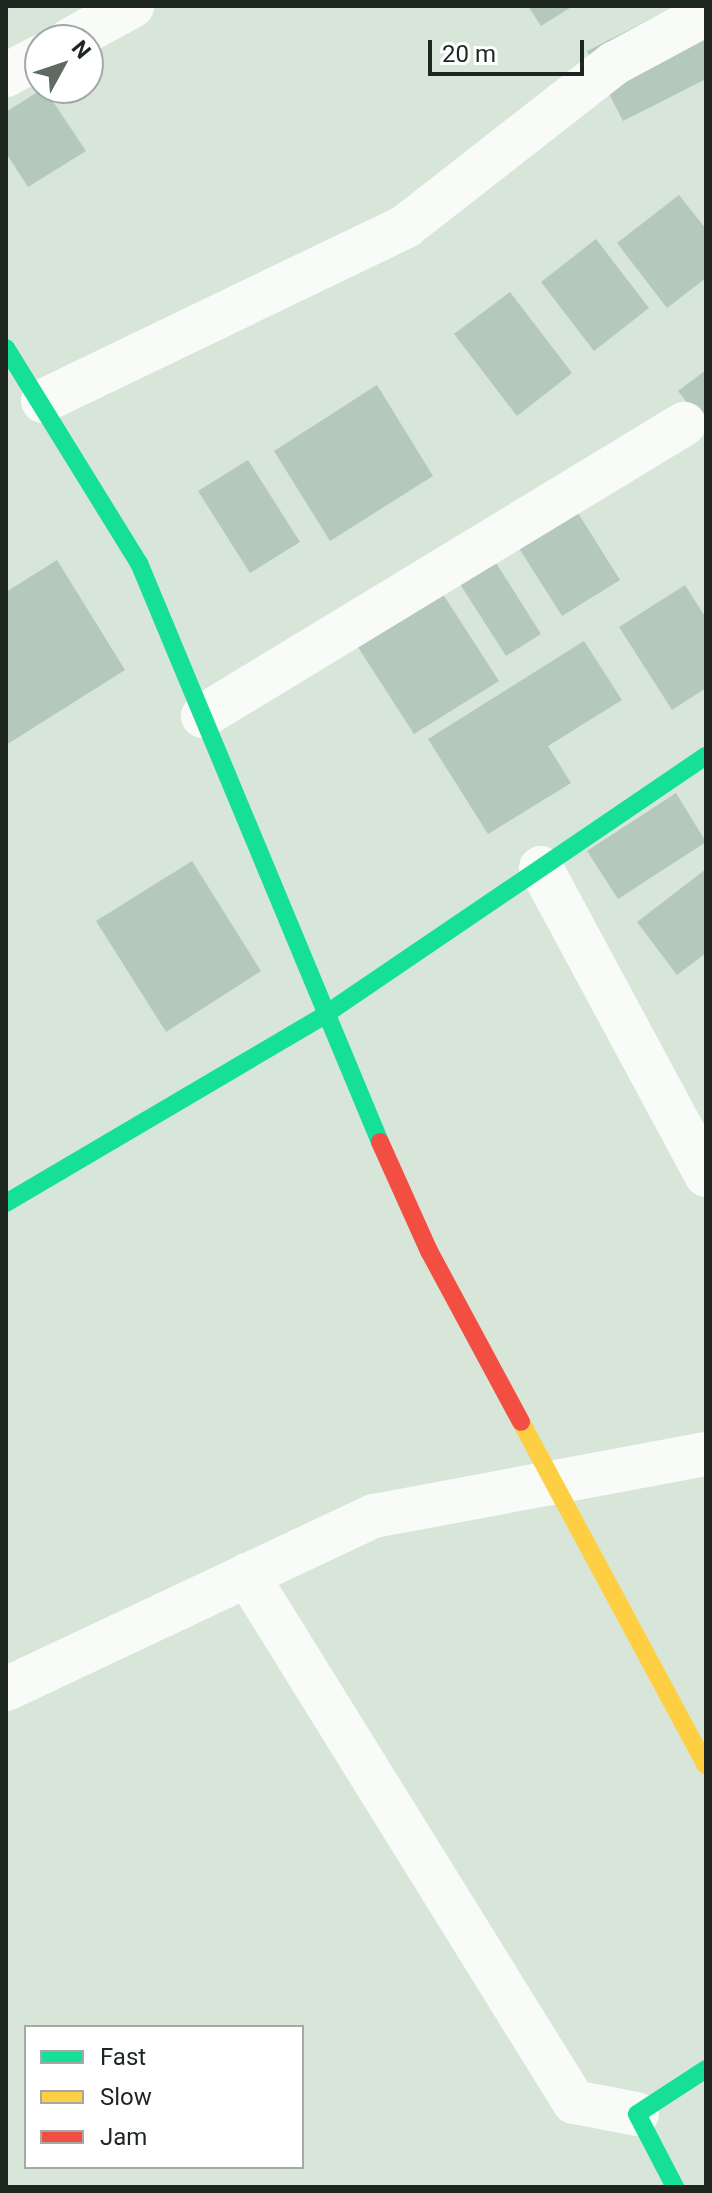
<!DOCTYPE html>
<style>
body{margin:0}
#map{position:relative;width:712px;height:2193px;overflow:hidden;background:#d8e6d9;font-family:Roboto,sans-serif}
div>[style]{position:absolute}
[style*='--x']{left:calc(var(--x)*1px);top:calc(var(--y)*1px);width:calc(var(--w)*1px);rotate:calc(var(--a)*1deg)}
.building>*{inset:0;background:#b4c8bc}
.street>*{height:44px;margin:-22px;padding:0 22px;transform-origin:22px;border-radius:22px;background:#f9fbf9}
.fast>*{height:18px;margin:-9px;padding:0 9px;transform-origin:9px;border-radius:9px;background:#16e098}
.slow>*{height:18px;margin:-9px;padding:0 9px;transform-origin:9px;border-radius:9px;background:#ffcf43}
.jam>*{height:18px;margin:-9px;padding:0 9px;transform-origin:9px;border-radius:9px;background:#f24e42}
span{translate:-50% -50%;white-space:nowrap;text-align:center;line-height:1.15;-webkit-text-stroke:7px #fff;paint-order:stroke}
.frame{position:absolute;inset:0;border:8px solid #1e271f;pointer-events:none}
.legend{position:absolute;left:24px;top:2025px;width:280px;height:144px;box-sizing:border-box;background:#fff;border:2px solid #a5a9a5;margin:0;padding:10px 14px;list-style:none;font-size:24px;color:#1e271f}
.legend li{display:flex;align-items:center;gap:16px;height:40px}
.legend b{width:40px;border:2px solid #a5a9a5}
.north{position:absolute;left:24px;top:24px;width:80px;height:80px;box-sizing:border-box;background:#fff;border:2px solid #a5a9a5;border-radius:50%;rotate:50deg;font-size:22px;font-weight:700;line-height:32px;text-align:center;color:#1e271f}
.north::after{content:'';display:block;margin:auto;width:28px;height:36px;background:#5f6a60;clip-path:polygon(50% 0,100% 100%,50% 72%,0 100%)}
.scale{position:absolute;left:428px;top:40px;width:156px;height:36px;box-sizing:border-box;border:4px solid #1e271f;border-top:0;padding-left:10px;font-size:24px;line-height:28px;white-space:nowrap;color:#1e271f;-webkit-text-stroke:6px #fff;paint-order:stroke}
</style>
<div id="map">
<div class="building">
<i style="clip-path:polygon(528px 6px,573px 6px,541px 26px)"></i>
<i style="clip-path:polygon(676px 6px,706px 6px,706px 79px,623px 121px,587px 51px)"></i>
<i style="clip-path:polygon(44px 88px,86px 151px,28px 187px,6px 153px,6px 112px)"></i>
<i style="clip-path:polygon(679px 195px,706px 229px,706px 278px,667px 308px,617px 243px)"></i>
<i style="clip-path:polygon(596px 239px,649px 308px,594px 351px,541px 282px)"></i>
<i style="clip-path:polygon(510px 292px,572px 373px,517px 416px,454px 334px)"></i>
<i style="clip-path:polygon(706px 370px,706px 427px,678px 391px)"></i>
<i style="clip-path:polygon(377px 385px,433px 476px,330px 541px,274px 451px)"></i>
<i style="clip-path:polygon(248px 460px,300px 542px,250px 573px,198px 491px)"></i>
<i style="clip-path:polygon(573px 505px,620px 580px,562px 616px,515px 542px)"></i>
<i style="clip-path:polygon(486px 547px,541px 634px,506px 656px,451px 570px)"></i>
<i style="clip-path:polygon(57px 560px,125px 670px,6px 745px,6px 592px)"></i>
<i style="clip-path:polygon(685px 585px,706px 618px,706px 688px,672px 710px,619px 627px)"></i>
<i style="clip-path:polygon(439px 588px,499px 681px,414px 734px,354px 641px)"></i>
<i style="clip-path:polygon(584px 641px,622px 700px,548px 746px,571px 783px,488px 834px,428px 739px)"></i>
<i style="clip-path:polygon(676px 793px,706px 842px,618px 899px,587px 851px)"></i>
<i style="clip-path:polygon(192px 861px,261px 971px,166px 1032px,96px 921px)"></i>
<i style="clip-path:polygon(706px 869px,706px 953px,677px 975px,637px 922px)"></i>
</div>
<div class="street">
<i style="--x:70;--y:40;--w:71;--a:-28.7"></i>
<i style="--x:6;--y:75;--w:38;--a:-28"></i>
<i style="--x:43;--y:401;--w:403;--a:-25.7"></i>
<i style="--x:406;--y:226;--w:265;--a:-38"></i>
<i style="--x:615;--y:63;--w:103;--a:-28.3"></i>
<i style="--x:203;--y:716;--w:563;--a:-31.26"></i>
<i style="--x:541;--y:868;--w:349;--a:61.7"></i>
<i style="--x:247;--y:1575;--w:620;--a:58.18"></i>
<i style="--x:574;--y:2102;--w:64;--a:10.8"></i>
<i style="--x:6;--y:1689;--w:407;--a:-25.2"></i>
<i style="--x:374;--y:1516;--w:338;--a:-10.6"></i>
</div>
<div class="fast">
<i style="--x:6;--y:348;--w:253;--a:58.3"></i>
<i style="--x:139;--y:563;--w:627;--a:67.4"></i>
<i style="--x:6;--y:1203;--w:368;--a:-30.5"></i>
<i style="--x:323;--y:1016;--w:463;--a:-34.2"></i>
<i style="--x:675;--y:2187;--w:82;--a:-117.5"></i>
<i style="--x:637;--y:2114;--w:82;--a:-33.1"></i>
</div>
<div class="slow">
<i style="--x:521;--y:1422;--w:390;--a:61.7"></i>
</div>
<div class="jam">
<i style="--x:380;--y:1142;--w:120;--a:65.8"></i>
<i style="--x:429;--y:1251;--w:194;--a:61.7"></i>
</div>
<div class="frame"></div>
<ul class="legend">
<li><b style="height:10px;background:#16e098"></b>Fast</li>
<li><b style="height:10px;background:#ffcf43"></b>Slow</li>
<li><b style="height:10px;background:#f24e42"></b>Jam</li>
</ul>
<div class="north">N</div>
<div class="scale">20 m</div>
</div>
